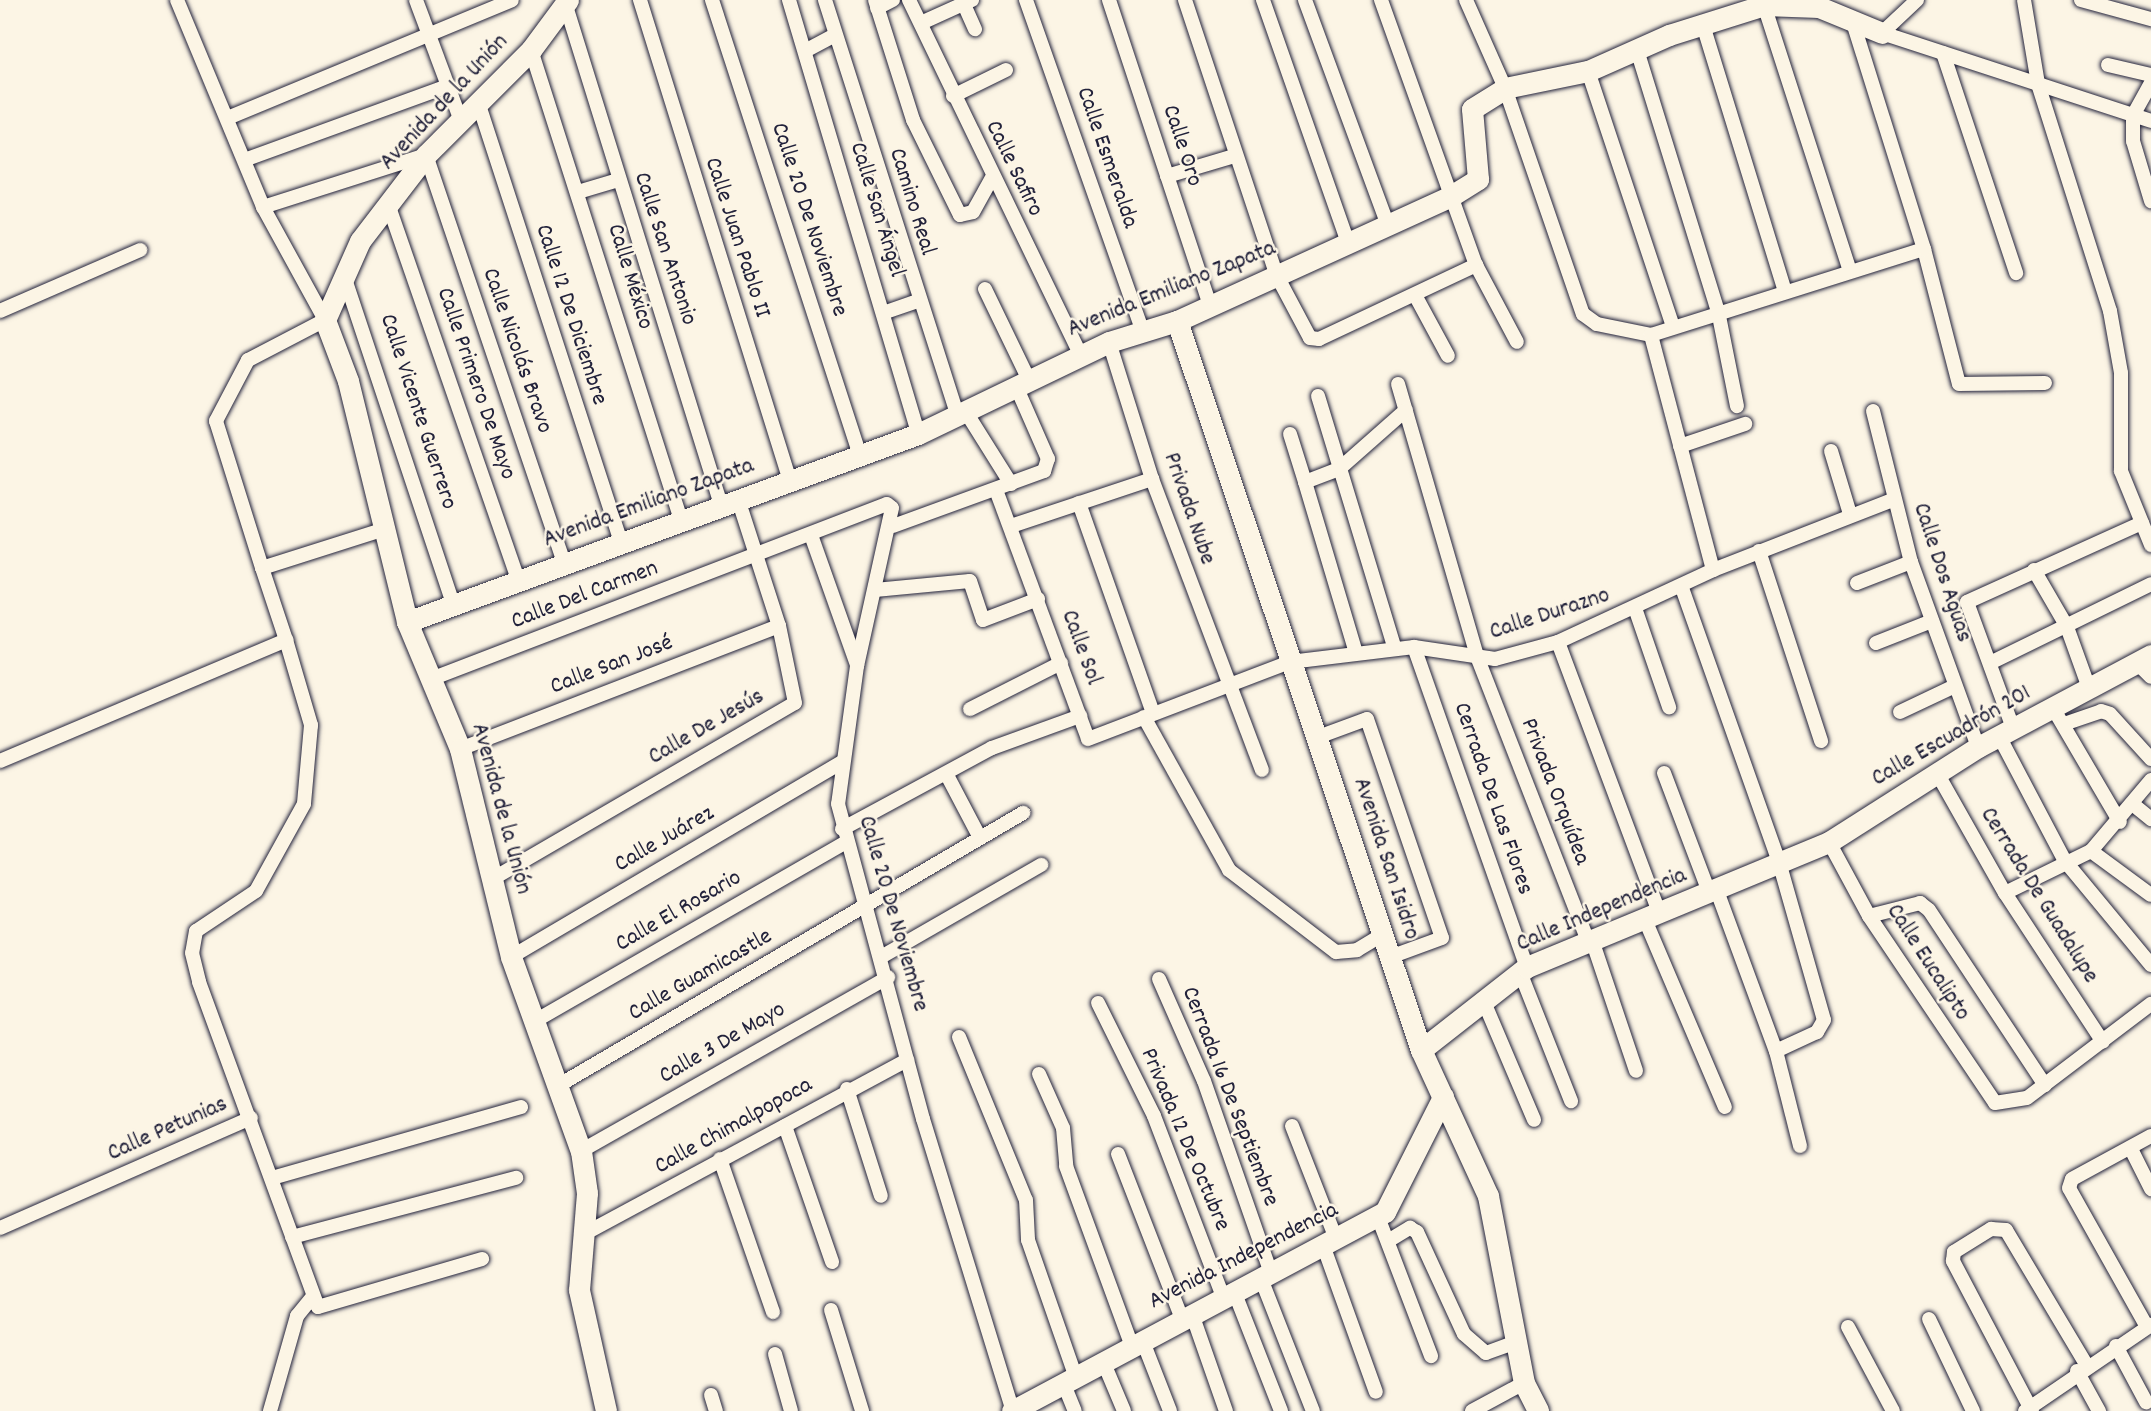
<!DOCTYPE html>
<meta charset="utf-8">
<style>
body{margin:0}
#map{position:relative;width:2151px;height:1411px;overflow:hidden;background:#fcf5e5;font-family:Dekko,sans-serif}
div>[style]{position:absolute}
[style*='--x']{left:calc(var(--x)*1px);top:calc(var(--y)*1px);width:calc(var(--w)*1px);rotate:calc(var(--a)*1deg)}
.roads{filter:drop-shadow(0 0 2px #22223b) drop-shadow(0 0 2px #22223b)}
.street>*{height:14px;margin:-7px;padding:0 7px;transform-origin:7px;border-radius:7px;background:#fcf5e5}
.secondary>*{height:21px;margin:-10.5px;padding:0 10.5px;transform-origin:10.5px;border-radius:10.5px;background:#fcf5e5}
span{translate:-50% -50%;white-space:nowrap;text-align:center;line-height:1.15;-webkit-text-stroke:5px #fcf5e5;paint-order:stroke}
.street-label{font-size:24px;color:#22223b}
</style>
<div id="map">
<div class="roads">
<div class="street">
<i style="--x:177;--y:0;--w:224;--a:67.4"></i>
<i style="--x:263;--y:207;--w:129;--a:61.2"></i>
<i style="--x:325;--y:320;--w:87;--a:152.5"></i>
<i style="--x:248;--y:360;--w:69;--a:117.7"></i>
<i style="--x:216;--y:421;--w:154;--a:72.6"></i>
<i style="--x:416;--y:0;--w:126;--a:69.6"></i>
<i style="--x:640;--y:0;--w:504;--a:72.68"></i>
<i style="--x:712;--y:0;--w:478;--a:72"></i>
<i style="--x:789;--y:0;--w:453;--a:73.4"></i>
<i style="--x:825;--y:0;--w:437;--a:72.3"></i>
<i style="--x:875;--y:0;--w:126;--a:72.4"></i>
<i style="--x:913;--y:120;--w:106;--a:63.7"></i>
<i style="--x:960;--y:215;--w:13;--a:-13"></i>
<i style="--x:973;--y:212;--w:38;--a:-61"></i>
<i style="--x:909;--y:0;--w:395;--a:64.2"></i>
<i style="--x:962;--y:0;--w:32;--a:66"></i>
<i style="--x:1026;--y:0;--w:352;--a:70.6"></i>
<i style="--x:1109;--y:0;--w:322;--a:71.7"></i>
<i style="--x:1185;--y:0;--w:291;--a:71.6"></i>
<i style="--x:1277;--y:276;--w:70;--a:62"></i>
<i style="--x:1310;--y:338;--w:9;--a:6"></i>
<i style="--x:1319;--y:339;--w:174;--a:-25.2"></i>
<i style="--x:1263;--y:0;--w:260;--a:70.7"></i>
<i style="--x:1305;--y:0;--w:241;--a:69.8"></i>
<i style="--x:1381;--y:0;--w:282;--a:70.3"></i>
<i style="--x:1476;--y:265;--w:87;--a:62"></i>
<i style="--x:1466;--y:0;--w:96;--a:66.1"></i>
<i style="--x:1505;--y:88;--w:239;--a:71"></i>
<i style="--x:1583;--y:314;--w:17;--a:36"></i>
<i style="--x:1597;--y:324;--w:55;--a:11.5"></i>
<i style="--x:1917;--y:0;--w:48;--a:136.7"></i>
<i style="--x:1882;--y:33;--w:283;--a:18.1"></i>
<i style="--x:2024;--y:0;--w:85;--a:80.5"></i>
<i style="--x:2038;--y:84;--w:238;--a:72.4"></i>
<i style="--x:2110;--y:311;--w:63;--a:79.9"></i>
<i style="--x:2121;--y:373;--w:98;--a:90"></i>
<i style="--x:2121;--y:471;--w:80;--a:67.9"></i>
<i style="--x:2081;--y:0;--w:73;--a:15.2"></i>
<i style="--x:1764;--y:5;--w:280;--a:72.1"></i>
<i style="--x:566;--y:6;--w:523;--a:72.74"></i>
<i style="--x:877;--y:8;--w:18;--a:-27"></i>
<i style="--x:921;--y:23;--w:56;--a:-24.3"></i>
<i style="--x:1703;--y:25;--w:279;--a:72.9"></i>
<i style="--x:531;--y:50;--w:492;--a:72.3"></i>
<i style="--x:1637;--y:50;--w:273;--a:72.8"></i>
<i style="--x:1718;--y:311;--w:97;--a:78.7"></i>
<i style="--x:805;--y:51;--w:34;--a:-28"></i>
<i style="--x:1943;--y:53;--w:232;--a:71.6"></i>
<i style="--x:2108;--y:65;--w:44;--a:13.1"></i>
<i style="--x:1588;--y:71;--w:267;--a:71.6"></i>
<i style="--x:2151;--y:83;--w:37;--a:119"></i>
<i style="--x:2133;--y:115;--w:26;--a:90"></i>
<i style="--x:2133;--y:141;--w:63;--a:73.3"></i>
<i style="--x:953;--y:96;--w:59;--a:-26.1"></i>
<i style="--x:478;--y:102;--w:464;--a:72"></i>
<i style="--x:230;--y:117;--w:305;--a:-22.5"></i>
<i style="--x:247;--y:159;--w:214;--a:-20"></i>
<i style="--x:1167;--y:176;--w:70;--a:-16.6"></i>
<i style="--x:578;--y:192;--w:42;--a:-16.7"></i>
<i style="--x:388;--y:204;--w:397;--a:70.9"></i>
<i style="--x:263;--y:207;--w:171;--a:-17.7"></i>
<i style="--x:426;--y:155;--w:431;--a:71.3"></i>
<i style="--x:1924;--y:249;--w:139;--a:75.5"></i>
<i style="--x:1959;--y:384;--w:86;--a:-0.7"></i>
<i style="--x:344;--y:276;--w:345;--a:71.6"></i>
<i style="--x:985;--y:289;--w:101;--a:64.2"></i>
<i style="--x:1415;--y:295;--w:69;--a:61.6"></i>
<i style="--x:0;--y:311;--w:153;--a:-23.5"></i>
<i style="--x:883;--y:313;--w:37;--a:-19"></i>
<i style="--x:1109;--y:342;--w:144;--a:72.6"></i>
<i style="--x:1152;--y:479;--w:311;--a:69.3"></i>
<i style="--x:1398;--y:384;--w:286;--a:73.8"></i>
<i style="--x:1478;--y:659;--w:303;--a:68.7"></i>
<i style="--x:1318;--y:396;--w:264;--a:73.1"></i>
<i style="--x:1873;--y:411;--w:156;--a:75.9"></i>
<i style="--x:1911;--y:562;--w:197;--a:70.1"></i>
<i style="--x:966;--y:412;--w:85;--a:58"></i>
<i style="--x:1290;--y:434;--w:50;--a:72.6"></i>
<i style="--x:1680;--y:446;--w:69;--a:-18.7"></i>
<i style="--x:1831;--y:451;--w:66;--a:73.2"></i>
<i style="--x:996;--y:490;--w:265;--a:69.7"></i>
<i style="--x:1088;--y:739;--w:216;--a:-20.9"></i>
<i style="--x:1290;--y:662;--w:125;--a:-6.9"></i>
<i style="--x:1414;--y:647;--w:82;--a:8.4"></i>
<i style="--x:1495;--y:659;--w:65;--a:-15.1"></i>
<i style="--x:1558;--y:642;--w:171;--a:-24.9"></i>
<i style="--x:1713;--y:570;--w:193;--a:-21.3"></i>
<i style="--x:1079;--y:503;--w:223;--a:70.6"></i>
<i style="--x:893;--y:526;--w:161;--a:-20"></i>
<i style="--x:1044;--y:471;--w:13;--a:-72"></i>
<i style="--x:1048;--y:459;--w:80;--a:-113.7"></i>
<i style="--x:1011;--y:526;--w:149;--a:-18.4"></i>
<i style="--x:811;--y:535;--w:138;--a:70.5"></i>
<i style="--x:1759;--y:551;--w:200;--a:71.9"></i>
<i style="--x:1713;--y:570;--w:243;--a:-104.8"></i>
<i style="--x:1651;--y:335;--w:286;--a:-17.5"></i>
<i style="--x:1924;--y:249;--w:235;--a:-107.4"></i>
<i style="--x:2034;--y:570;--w:66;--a:59.9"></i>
<i style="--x:2067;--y:627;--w:65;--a:70.2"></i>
<i style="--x:1857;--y:583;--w:58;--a:-21.3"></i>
<i style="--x:1682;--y:588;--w:291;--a:70.5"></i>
<i style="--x:1779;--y:862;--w:164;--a:74.1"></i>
<i style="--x:1824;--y:1020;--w:14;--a:120"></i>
<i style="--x:1817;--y:1032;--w:45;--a:155.1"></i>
<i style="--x:875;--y:590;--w:95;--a:-5.4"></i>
<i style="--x:970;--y:581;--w:41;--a:71.6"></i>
<i style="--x:983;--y:620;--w:59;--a:-20.9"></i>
<i style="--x:1636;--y:611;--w:102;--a:71"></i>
<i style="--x:286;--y:640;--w:89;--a:73.6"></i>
<i style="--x:311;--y:725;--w:79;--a:95.1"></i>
<i style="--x:304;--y:804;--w:99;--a:118.9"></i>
<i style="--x:256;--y:891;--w:72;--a:146.3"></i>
<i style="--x:196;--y:931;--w:22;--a:100"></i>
<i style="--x:192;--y:953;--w:30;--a:76"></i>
<i style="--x:199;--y:982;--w:346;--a:69.9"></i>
<i style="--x:318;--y:1307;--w:171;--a:-16.3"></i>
<i style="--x:1558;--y:642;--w:291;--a:69.5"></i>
<i style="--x:1876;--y:643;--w:60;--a:-21.4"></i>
<i style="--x:1414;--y:647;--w:339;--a:70.6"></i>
<i style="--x:1356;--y:653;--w:178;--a:-106.6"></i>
<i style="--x:1305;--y:482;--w:36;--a:-21"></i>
<i style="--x:1339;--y:469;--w:89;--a:-41.4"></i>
<i style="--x:2136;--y:662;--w:21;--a:45"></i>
<i style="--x:1990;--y:663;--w:179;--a:-26.1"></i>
<i style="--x:431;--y:679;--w:488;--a:-21"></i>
<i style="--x:887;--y:504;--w:6;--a:39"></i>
<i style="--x:892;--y:508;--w:162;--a:102.5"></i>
<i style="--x:857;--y:666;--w:139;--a:97.8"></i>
<i style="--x:838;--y:804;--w:326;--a:74.9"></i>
<i style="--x:923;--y:1119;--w:306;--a:72.9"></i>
<i style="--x:2053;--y:708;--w:132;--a:59.6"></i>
<i style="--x:970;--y:709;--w:102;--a:-26.8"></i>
<i style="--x:1900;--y:712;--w:61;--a:-25.3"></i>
<i style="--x:1144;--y:717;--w:175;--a:60.9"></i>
<i style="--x:1229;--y:870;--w:135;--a:37.5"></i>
<i style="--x:1336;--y:952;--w:21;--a:-5"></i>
<i style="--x:1357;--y:950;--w:29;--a:-31"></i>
<i style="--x:2064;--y:724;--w:39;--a:-19"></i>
<i style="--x:2101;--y:711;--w:9;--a:18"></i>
<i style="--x:2110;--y:714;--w:61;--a:47.7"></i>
<i style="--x:2013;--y:728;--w:134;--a:-110.1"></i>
<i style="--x:1967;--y:602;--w:192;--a:-24.3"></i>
<i style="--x:1999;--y:736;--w:141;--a:62.2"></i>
<i style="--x:2065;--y:861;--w:135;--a:50.4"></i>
<i style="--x:1318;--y:737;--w:52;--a:-20.2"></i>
<i style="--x:1367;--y:719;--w:231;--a:71.1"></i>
<i style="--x:1442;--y:938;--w:55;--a:159.9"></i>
<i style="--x:460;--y:749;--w:342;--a:-21.1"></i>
<i style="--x:0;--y:761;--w:311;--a:-22.9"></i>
<i style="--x:286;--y:640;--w:76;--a:-108.4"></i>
<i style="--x:262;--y:568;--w:126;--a:-17.6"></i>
<i style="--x:1664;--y:773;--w:130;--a:69.3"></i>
<i style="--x:1937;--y:773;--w:138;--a:60.5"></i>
<i style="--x:2005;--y:893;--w:178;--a:56.7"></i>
<i style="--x:948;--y:777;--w:69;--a:62.3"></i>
<i style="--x:2135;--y:806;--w:21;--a:39"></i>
<i style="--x:842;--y:829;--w:170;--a:-28.4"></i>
<i style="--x:992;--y:748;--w:94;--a:-20"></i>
<i style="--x:1829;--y:842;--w:84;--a:61.6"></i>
<i style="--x:1869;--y:916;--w:225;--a:56"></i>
<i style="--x:1995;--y:1103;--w:32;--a:-9"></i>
<i style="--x:2027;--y:1098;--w:156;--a:-37.2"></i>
<i style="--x:2091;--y:851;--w:74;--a:36.3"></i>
<i style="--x:494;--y:878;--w:348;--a:-30.2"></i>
<i style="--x:795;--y:703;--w:79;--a:-101.7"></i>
<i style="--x:779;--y:626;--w:133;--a:-107.9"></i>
<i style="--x:1717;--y:891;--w:171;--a:69.8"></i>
<i style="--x:1776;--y:1051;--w:98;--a:75.8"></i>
<i style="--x:2005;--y:893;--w:96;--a:-26"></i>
<i style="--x:2091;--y:851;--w:93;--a:-49.8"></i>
<i style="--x:1869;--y:916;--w:53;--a:-14.3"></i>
<i style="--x:1920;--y:903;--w:11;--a:38"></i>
<i style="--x:1929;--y:910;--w:210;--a:56.5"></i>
<i style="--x:1646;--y:922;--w:201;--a:66.9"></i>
<i style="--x:1592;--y:940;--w:138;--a:71.4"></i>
<i style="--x:511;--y:957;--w:384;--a:-30.5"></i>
<i style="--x:881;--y:957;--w:185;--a:-29.9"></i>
<i style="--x:1520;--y:972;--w:139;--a:68.4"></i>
<i style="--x:1159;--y:979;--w:111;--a:66.2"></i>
<i style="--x:1204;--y:1081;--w:201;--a:70.8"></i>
<i style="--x:1484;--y:1002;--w:128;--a:67"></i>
<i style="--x:1098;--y:1003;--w:126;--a:63.6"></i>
<i style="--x:1154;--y:1116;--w:194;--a:69.1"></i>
<i style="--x:535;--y:1021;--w:359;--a:-29.9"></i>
<i style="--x:959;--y:1037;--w:176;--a:67.7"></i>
<i style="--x:1026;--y:1200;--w:40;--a:87.1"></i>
<i style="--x:1028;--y:1240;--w:143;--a:70.8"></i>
<i style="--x:1039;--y:1074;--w:59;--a:66"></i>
<i style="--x:1063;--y:1128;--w:38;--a:85"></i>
<i style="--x:1066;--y:1166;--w:189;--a:69.9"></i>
<i style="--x:561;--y:1084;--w:536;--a:-30.4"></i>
<i style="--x:847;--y:1089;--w:112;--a:72.4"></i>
<i style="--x:785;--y:1126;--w:144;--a:70.9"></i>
<i style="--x:1292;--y:1126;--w:121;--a:68.7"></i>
<i style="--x:2131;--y:1149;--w:45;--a:63.4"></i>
<i style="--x:581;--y:1151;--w:353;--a:-29.5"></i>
<i style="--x:1118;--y:1154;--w:177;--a:68.8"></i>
<i style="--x:720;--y:1159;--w:162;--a:70.9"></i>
<i style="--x:272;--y:1178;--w:259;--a:-15.9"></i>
<i style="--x:1378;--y:1217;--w:149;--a:69.1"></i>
<i style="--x:0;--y:1228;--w:274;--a:-23.7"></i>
<i style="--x:584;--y:1234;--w:367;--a:-28.3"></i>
<i style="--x:292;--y:1237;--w:232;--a:-14.8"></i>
<i style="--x:1388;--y:1241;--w:26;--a:-31"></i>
<i style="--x:1410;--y:1228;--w:8;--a:30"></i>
<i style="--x:1417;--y:1232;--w:112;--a:65.3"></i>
<i style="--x:1464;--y:1334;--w:29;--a:41"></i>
<i style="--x:1486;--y:1353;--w:32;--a:-20"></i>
<i style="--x:1323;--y:1245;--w:156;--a:70.2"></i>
<i style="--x:1260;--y:1276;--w:145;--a:68.6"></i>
<i style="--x:1234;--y:1291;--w:129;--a:68.6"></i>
<i style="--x:831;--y:1310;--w:106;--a:72.9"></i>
<i style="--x:1192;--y:1314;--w:103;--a:70.7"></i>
<i style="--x:1929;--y:1319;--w:102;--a:64.4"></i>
<i style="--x:1848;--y:1327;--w:95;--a:61.8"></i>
<i style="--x:2147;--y:1327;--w:159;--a:-119.3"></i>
<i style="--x:2069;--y:1188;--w:9;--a:-72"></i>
<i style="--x:2072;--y:1179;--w:90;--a:-28.6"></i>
<i style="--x:1142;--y:1339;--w:77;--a:68.7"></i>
<i style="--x:2116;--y:1346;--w:64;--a:61.8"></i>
<i style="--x:775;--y:1354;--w:59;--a:74.3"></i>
<i style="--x:1103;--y:1361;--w:54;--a:67.2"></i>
<i style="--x:2077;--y:1371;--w:46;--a:61.2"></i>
<i style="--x:1063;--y:1382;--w:31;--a:68"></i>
<i style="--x:711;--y:1395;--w:17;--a:73"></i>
<i style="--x:270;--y:1411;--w:99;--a:-74.1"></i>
<i style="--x:297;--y:1316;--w:26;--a:-51"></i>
<i style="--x:1472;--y:1411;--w:59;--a:-28.3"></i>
<i style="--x:2025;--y:1411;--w:153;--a:-34.3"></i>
<i style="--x:2032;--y:1411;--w:170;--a:-117.8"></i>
<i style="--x:1953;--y:1261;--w:9;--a:-84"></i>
<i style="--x:1954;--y:1252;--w:44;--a:-31.9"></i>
<i style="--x:1991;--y:1229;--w:15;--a:4"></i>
<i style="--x:2006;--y:1230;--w:156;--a:59.2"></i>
</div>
<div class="secondary">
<i style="--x:568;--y:0;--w:62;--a:126.5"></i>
<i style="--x:531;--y:50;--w:148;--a:135"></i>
<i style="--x:426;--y:155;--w:108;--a:127.5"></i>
<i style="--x:360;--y:241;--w:86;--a:113.9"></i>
<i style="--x:325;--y:320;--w:65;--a:69.3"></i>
<i style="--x:348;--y:381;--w:248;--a:76.2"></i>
<i style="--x:407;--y:622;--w:138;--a:67.3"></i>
<i style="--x:460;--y:749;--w:214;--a:76.2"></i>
<i style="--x:511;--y:957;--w:206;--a:70.2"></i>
<i style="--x:581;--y:1151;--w:42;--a:81.9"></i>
<i style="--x:587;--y:1193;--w:97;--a:94.7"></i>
<i style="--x:579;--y:1290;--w:124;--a:77.4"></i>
<i style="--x:1177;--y:321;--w:769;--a:71.49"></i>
<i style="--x:1421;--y:1050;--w:161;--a:65.3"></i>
<i style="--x:1488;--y:1196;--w:190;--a:79.1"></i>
<i style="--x:1524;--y:1383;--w:31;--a:63"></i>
<i style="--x:407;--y:622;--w:544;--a:-20.2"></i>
<i style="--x:918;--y:434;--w:212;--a:-25.7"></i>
<i style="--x:1109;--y:342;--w:71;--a:-17.2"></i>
<i style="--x:1177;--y:321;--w:301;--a:-24.5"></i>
<i style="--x:1451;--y:196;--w:32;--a:-32"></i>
<i style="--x:1478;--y:179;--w:70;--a:-94.9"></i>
<i style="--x:1472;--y:109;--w:39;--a:-32"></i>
<i style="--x:1505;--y:88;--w:85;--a:-11.6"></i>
<i style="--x:1588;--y:71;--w:89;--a:-24"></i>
<i style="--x:1669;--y:35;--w:100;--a:-17.5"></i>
<i style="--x:1764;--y:5;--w:55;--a:2.1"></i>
<i style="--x:1819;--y:7;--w:68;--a:22.4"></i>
<i style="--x:1421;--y:1050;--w:135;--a:-38.1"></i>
<i style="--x:1527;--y:967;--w:327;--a:-22.5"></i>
<i style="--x:1829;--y:842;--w:177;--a:-32.5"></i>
<i style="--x:1978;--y:747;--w:196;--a:-28"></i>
<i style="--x:1012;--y:1411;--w:423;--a:-28.1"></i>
<i style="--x:1385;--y:1212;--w:129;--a:-63.2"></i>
</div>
</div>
<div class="street-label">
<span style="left:445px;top:103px;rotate:-47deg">Avenida de la Unión</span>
<span style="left:1181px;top:146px;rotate:72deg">Calle Oro</span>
<span style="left:1106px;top:158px;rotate:71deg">Calle Esmeralda</span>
<span style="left:1013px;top:169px;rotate:64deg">Calle Safiro</span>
<span style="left:911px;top:202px;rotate:73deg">Camino Real</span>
<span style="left:876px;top:210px;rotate:73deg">Calle San Ángel</span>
<span style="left:808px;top:220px;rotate:72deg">Calle 20 De Noviembre</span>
<span style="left:736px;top:238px;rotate:72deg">Calle Juan Pablo II</span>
<span style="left:664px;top:249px;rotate:72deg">Calle San Antonio</span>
<span style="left:629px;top:277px;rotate:73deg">Calle México</span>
<span style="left:1172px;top:290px;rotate:-22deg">Avenida Emiliano Zapata</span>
<span style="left:570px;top:315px;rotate:72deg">Calle 12 De Diciembre</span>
<span style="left:516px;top:351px;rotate:71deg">Calle Nicolás Bravo</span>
<span style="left:475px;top:384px;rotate:71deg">Calle Primero De Mayo</span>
<span style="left:417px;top:412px;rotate:72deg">Calle Vicente Guerrero</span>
<span style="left:649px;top:504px;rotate:-20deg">Avenida Emiliano Zapata</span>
<span style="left:1188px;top:509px;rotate:71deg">Privada Nube</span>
<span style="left:1941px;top:573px;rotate:72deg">Calle Dos Aguas</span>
<span style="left:585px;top:596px;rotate:-21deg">Calle Del Carmen</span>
<span style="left:1550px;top:615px;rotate:-18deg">Calle Durazno</span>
<span style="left:1080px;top:648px;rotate:70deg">Calle Sol</span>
<span style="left:612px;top:666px;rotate:-21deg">Calle San José</span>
<span style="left:707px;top:728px;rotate:-30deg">Calle De Jesús</span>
<span style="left:1952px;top:737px;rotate:-30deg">Calle Escuadrón 201</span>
<span style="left:1554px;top:792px;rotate:69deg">Privada Orquídea</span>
<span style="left:1492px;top:799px;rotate:71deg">Cerrada De Las Flores</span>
<span style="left:500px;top:809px;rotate:75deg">Avenida de la Unión</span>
<span style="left:665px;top:840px;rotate:-30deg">Calle Juárez</span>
<span style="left:1385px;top:859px;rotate:72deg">Avenida San Isidro</span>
<span style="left:2038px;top:896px;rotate:58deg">Cerrada De Guadalupe</span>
<span style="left:1602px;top:911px;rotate:-23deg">Calle Independencia</span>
<span style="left:679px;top:912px;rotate:-30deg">Calle El Rosario</span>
<span style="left:892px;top:914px;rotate:74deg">Calle 20 De Noviembre</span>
<span style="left:1927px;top:963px;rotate:57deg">Calle Eucalipto</span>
<span style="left:701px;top:976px;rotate:-30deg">Calle Guamicastle</span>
<span style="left:723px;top:1044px;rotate:-30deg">Calle 3 De Mayo</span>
<span style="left:1229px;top:1097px;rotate:69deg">Cerrada 16 De Septiembre</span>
<span style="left:734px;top:1127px;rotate:-29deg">Calle Chimalpopoca</span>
<span style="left:168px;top:1130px;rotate:-24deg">Calle Petunias</span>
<span style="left:1184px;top:1140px;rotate:67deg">Privada 12 De Octubre</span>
<span style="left:1244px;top:1257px;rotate:-27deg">Avenida Independencia</span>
</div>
</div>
